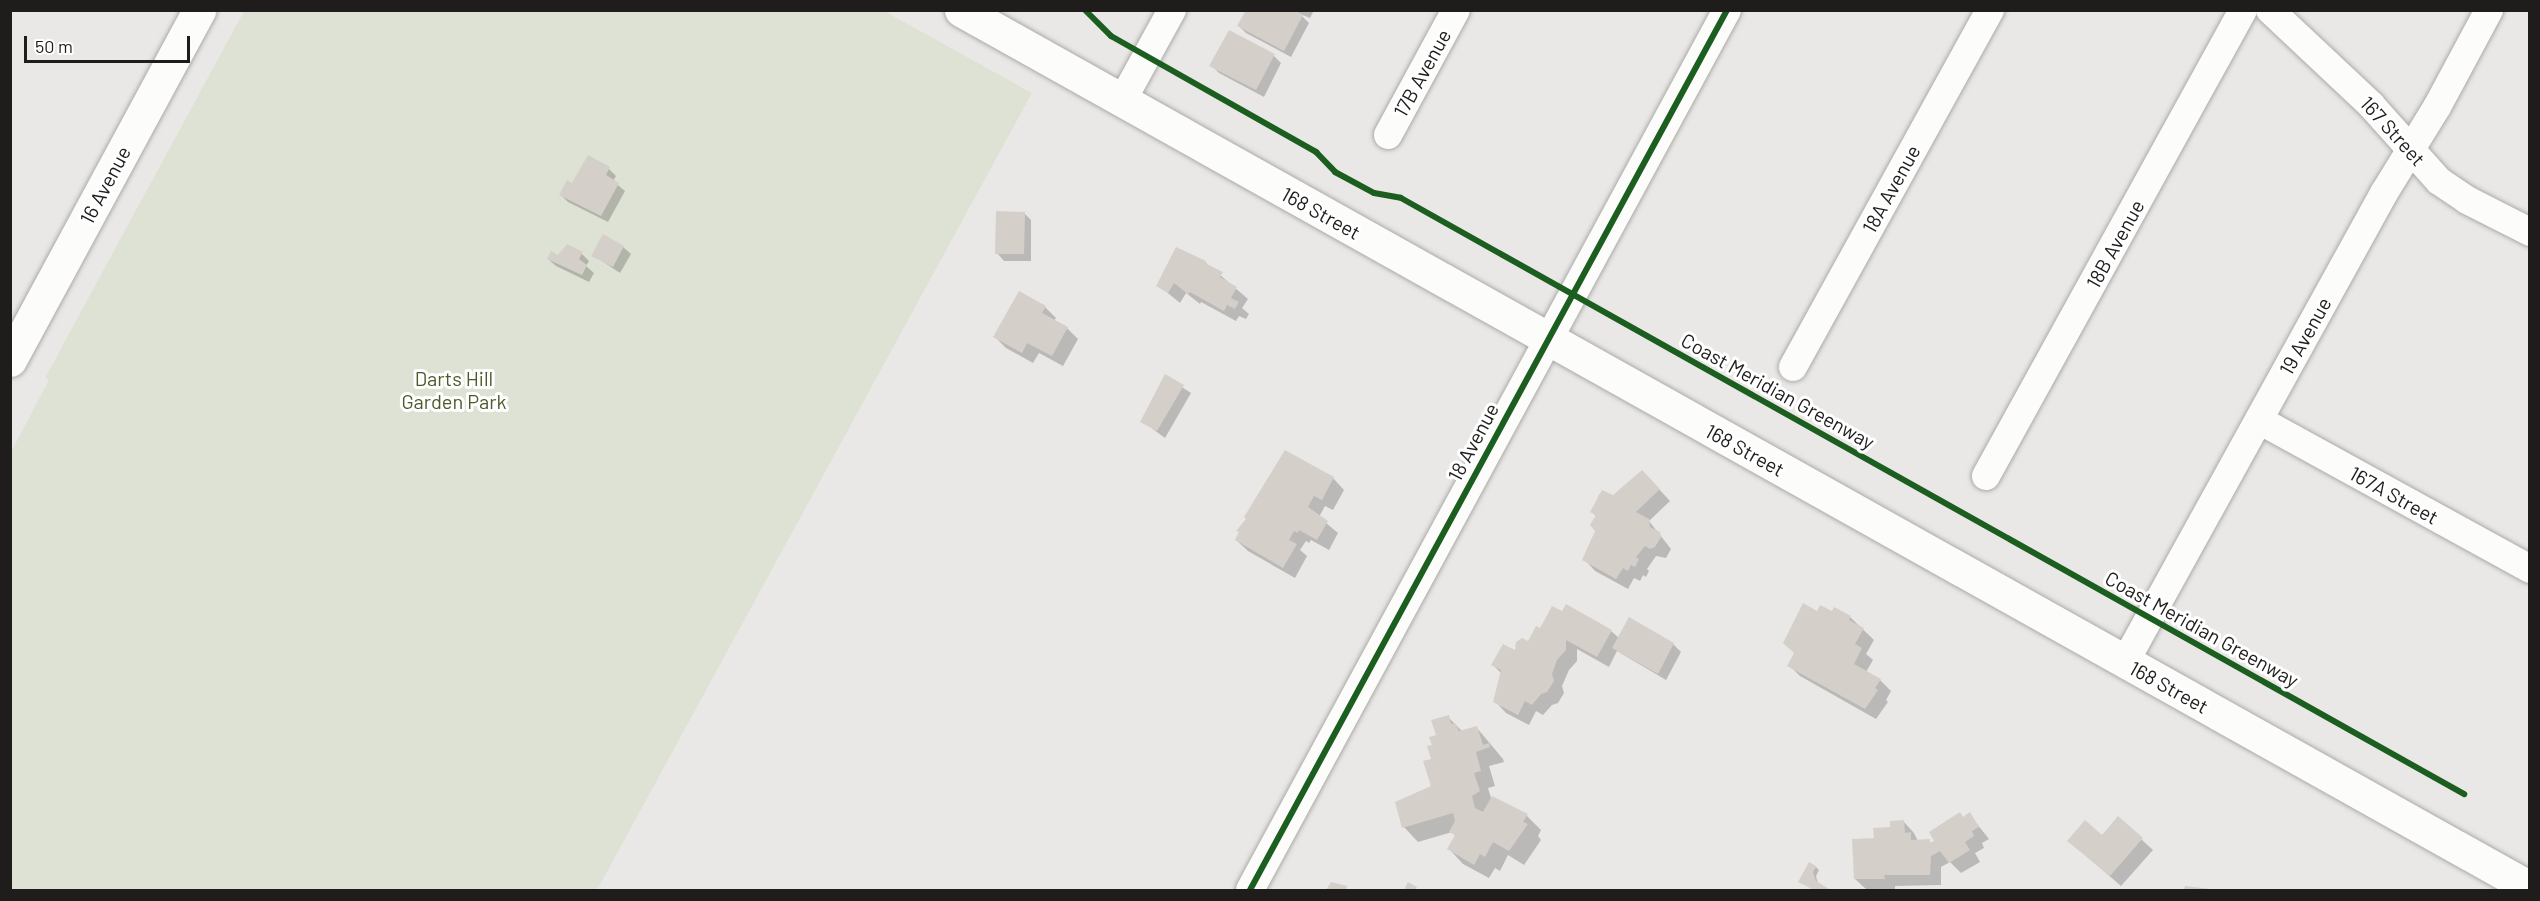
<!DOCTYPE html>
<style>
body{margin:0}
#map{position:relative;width:2540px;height:901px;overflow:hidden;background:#eae8e6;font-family:Barlow,sans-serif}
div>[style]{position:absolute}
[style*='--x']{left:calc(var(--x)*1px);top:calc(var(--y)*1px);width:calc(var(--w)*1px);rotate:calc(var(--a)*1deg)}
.green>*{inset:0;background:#dee2d4}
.shadow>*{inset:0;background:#0003}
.building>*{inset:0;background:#d4cfc9}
.roads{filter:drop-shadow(0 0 2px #acaaa8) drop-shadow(0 0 2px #acaaa8)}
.minor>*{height:28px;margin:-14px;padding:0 14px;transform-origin:14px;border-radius:14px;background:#fcfcfb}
.major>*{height:33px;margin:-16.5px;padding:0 16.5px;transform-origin:16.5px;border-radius:16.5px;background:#fcfcfb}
.cycleway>*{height:6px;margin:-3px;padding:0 3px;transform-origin:3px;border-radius:3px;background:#1b5e20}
span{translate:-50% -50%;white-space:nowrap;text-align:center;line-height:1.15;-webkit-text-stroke:6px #fff;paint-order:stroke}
.street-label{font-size:20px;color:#1f1d1c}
.park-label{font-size:20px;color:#4b5c2a}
.frame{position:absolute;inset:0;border:12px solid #1f1d1c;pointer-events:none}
.scale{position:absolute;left:24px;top:36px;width:166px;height:27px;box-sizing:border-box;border:3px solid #1f1d1c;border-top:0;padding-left:8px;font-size:18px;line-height:21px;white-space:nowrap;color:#1f1d1c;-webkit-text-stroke:4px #fff;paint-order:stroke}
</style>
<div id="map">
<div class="green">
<i style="clip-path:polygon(244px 11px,884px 11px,1032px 93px,597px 890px,11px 890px,11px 452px,49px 380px,45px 378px)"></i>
</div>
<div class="shadow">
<i style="clip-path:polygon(1247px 10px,1314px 10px,1310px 18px,1300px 14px,1309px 23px,1291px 57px,1246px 33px,1239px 26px)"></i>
<i style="clip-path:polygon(1229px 32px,1274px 56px,1281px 63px,1264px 97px,1219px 73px,1211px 65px)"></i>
<i style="clip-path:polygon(609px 169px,616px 176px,613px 181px,625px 191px,608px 222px,568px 202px,561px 195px,573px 185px)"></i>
<i style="clip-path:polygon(1024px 213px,1031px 220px,1031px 261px,1004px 261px,997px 253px)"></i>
<i style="clip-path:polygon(623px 247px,631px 254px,620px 273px,593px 255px)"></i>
<i style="clip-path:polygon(582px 254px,589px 261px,586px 266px,594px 273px,589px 282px,556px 266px,548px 259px)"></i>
<i style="clip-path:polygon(1205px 262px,1248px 299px,1242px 308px,1249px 314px,1246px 319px,1239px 316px,1236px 321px,1201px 302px,1200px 304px,1186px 293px,1180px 303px,1158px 285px)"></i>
<i style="clip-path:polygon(1045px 307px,1056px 318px,1054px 321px,1067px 328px,1078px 339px,1063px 366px,1039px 353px,1033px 363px,1006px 348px,995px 337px)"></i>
<i style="clip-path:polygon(1165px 376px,1191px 393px,1165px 438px,1142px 421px)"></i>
<i style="clip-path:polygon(1286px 452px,1333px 478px,1344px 490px,1333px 510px,1325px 506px,1319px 517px,1338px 533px,1329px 550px,1311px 540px,1309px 543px,1306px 541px,1300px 550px,1307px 556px,1295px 578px,1248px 551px,1236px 540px)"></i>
<i style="clip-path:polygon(1646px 475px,1670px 501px,1649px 521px,1671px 549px,1666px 558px,1656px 556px,1647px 569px,1649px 571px,1646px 577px,1643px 575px,1640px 581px,1634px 578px,1628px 589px,1595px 571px,1584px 559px,1597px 530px,1597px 517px,1592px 512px,1599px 495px,1603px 492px,1613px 497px)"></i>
<i style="clip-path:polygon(1818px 613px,1850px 617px,1874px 640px,1866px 654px,1873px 660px,1866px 672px,1880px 680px,1891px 691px,1886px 700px,1888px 702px,1876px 719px,1800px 676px,1789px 665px)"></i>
<i style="clip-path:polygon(1630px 619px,1673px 644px,1681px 652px,1666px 680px,1617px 651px,1609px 667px,1577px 649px,1577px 661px,1569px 670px,1562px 686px,1564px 693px,1558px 703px,1552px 705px,1543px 715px,1536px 711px,1529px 725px,1506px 713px,1495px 701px,1502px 674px,1493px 665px,1528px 643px,1611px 631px,1619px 638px)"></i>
<i style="clip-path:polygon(1448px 717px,1463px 732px,1477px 728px,1503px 759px,1504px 762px,1489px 766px,1495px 786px,1488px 788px,1491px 798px,1527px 816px,1541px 830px,1538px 836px,1541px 840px,1524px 865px,1508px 855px,1500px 871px,1495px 868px,1489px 878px,1463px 864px,1449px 849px,1456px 837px,1452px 832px,1418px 842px,1404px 827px,1432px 787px,1433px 746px)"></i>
<i style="clip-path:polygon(1969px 814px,1989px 839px,1982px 843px,1984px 848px,1975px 853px,1980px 862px,1961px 873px,1950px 862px,1941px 867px,1941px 885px,1895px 886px,1895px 890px,1867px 890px,1855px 879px,1875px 840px,1903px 821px,1914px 833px,1918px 841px,1929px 841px,1932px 844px)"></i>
<i style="clip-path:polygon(2118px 818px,2153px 850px,2121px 886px,2069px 841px,2102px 837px)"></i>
<i style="clip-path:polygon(1816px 867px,1819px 870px,1816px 876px,1818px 884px,1829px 890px,1814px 890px,1800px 881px)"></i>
</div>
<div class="building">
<i style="clip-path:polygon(1246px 10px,1295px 10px,1303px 15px,1284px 51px,1237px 26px)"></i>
<i style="clip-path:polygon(1229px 30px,1275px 54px,1256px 90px,1209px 66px)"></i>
<i style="clip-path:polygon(588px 155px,610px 167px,606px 175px,619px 183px,601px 216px,559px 195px,567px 180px,572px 183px)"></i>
<i style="clip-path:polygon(996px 211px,1025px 212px,1024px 254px,995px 254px)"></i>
<i style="clip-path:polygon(603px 234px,624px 246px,613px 267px,591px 256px)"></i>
<i style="clip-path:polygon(567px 244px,583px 252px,579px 259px,587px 265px,582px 275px,547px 259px,551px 251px,558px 255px)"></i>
<i style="clip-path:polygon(1176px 247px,1206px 261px,1205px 263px,1223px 272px,1220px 277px,1237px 287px,1231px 298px,1239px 302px,1235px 309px,1227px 305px,1224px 311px,1190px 292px,1188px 294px,1174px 283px,1168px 293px,1156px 286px)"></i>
<i style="clip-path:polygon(1019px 291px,1046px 306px,1042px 313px,1068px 327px,1052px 356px,1027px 343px,1022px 353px,993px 337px)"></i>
<i style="clip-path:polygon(1165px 374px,1184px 385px,1157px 431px,1140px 422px)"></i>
<i style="clip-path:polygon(1285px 450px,1334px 477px,1322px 500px,1314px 496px,1308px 507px,1328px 521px,1317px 540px,1299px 530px,1298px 533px,1294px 531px,1289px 540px,1297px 544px,1283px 568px,1235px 540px,1239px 532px,1236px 531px,1246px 519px,1244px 517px)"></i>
<i style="clip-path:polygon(1642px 470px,1660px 489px,1636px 512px,1649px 519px,1650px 527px,1660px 532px,1661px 537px,1655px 547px,1650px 549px,1645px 546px,1636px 557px,1639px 559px,1635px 567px,1631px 565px,1628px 571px,1623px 568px,1616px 579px,1582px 560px,1595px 531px,1590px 525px,1596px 515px,1590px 512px,1602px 490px,1613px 495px)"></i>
<i style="clip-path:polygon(1803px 603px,1817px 611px,1820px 605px,1832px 611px,1834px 607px,1851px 616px,1849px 620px,1864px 628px,1855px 644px,1862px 648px,1854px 664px,1881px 679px,1875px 688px,1878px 690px,1865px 709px,1787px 666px,1794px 653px,1783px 643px)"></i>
<i style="clip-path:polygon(1566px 604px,1612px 630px,1597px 657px,1566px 640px,1566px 650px,1557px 660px,1552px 674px,1554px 681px,1547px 692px,1541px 694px,1532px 705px,1525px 701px,1518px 715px,1493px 702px,1501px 670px,1491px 665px,1503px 644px,1515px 650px,1516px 642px,1522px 638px,1528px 641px,1536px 626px,1540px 628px,1552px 606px,1562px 611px)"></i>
<i style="clip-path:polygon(1629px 617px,1674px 643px,1658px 674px,1612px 648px)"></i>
<i style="clip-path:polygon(1449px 715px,1451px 724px,1455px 723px,1459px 731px,1477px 726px,1483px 745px,1489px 743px,1490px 747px,1476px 752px,1481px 771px,1474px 773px,1480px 791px,1472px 796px,1475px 808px,1483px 812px,1492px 796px,1528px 814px,1523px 822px,1528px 824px,1509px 851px,1493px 842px,1485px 857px,1480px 854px,1474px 865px,1447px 849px,1455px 835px,1449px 832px,1455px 821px,1453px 813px,1402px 828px,1395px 802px,1431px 786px,1423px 761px,1431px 759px,1427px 746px,1432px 745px,1429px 737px,1436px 735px,1431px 720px)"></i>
<i style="clip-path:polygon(1960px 812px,1963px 817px,1970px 812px,1979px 827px,1972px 831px,1974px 836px,1965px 842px,1970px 850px,1949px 863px,1940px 851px,1931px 856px,1930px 875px,1884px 875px,1885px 879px,1854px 879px,1852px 839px,1874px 838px,1873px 828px,1890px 827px,1890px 821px,1904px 820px,1905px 833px,1911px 832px,1911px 840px,1930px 839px,1930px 843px,1934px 841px,1929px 832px)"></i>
<i style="clip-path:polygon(2118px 816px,2143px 838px,2110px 876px,2067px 841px,2085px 820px,2102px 835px)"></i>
<i style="clip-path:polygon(1809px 862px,1816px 866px,1813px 872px,1816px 881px,1829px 889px,1828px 890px,1814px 890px,1798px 882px)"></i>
<i style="clip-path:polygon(1331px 882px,1347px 886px,1346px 890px,1326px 890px)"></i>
<i style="clip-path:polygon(1408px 882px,1417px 887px,1415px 890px,1404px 890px)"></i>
<i style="clip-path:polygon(2185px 886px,2211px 889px,2211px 890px,2184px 890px)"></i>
</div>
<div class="roads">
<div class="minor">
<i style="--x:2270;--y:10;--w:139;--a:43.2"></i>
<i style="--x:2371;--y:105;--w:102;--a:48.2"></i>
<i style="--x:2439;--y:181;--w:34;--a:34"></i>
<i style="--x:2467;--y:200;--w:71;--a:26.9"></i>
<i style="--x:1122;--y:101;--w:104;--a:-61.2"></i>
<i style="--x:1388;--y:135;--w:142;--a:-61.5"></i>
<i style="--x:1793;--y:367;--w:408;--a:-61.1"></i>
<i style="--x:2259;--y:420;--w:309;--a:28.8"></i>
<i style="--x:1986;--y:476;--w:532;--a:-61.12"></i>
<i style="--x:2125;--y:662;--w:536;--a:-61.09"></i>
<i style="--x:2384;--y:193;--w:101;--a:-58.4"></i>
<i style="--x:2437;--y:107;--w:110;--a:-61.8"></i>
<i style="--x:1250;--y:890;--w:1001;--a:-61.54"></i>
</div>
<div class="major">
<i style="--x:961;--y:10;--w:1798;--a:29.23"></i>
<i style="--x:10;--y:360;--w:398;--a:-61.6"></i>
</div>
</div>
<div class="cycleway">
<i style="--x:1085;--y:10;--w:37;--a:45"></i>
<i style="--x:1111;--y:36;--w:236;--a:29.5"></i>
<i style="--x:1316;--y:152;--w:28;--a:46"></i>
<i style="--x:1335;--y:172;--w:44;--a:28.3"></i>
<i style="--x:1374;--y:193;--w:27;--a:10"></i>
<i style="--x:1401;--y:198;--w:1219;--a:29.28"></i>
<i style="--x:1250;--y:890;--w:1001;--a:-61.54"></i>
</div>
<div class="street-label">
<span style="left:1422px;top:73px;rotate:-61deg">17B Avenue</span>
<span style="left:2393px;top:131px;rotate:48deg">167 Street</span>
<span style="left:105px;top:185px;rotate:-62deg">16 Avenue</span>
<span style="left:1891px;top:189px;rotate:-61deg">18A Avenue</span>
<span style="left:1321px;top:213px;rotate:29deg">168 Street</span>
<span style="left:2115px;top:244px;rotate:-61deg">18B Avenue</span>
<span style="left:2305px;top:336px;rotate:-61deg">19 Avenue</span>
<span style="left:1778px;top:391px;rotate:29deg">Coast Meridian Greenway</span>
<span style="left:1473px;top:442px;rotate:-62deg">18 Avenue</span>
<span style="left:1745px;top:450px;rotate:29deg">168 Street</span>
<span style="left:2394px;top:495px;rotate:29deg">167A Street</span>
<span style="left:2202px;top:629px;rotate:29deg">Coast Meridian Greenway</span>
<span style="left:2169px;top:687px;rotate:29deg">168 Street</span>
</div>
<div class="park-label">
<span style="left:454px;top:390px">Darts Hill<br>Garden Park</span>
</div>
<div class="frame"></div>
<div class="scale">50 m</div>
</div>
